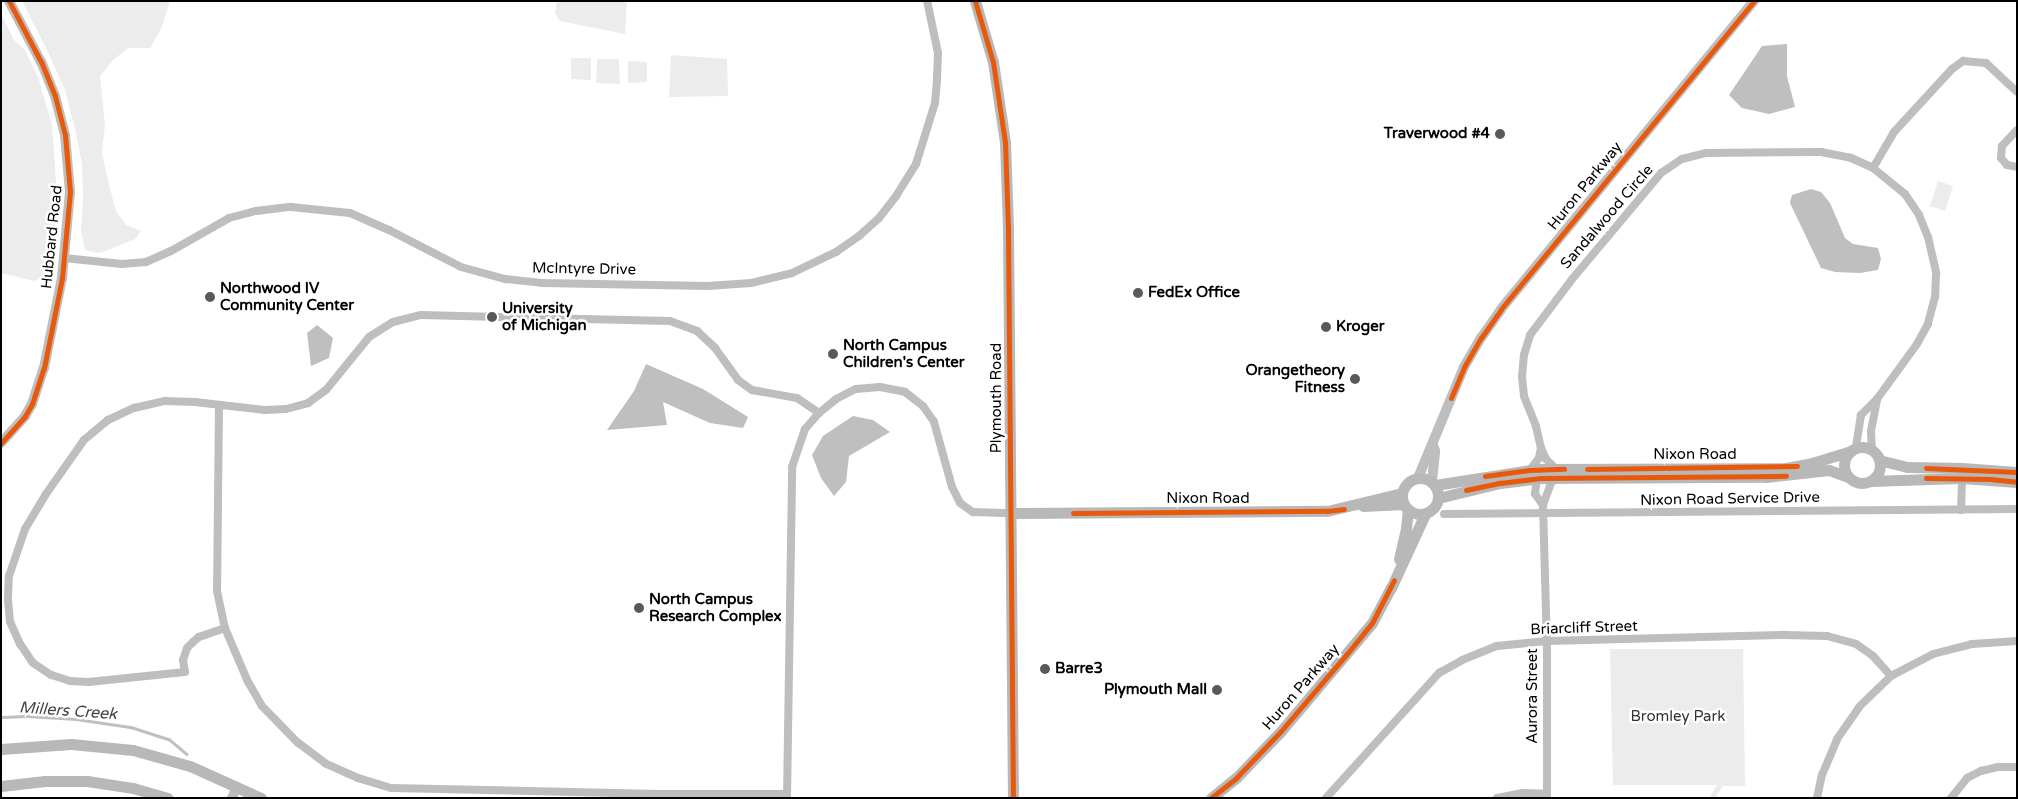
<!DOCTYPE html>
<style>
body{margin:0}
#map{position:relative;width:2018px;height:799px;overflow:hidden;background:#fff;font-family:"Varela Round",sans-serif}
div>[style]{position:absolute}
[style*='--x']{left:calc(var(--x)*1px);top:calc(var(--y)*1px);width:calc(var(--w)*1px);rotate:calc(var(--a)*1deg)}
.green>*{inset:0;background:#ececec}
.water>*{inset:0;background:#bfbfbf}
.stream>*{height:2.5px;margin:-1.25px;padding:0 1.25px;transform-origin:1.25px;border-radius:1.25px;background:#bfbfbf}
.minor>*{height:8px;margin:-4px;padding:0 4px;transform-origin:4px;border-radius:4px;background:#bebebe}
.tertiary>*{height:10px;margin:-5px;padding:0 5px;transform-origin:5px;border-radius:5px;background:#bebebe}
.secondary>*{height:11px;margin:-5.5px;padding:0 5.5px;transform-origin:5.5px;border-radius:5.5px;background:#b8b8b8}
.secondary>.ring{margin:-5.5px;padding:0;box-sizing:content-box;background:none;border:11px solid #b8b8b8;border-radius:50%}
.cycleway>*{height:5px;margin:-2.5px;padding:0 2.5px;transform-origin:2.5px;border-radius:2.5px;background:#e8590c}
.dots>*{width:14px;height:14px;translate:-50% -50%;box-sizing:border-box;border:2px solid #fff;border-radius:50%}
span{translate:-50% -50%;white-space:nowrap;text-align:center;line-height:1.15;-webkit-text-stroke:5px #fff;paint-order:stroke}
.poi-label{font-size:15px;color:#000;font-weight:700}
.right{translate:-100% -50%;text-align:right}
.left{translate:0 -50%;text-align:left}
.street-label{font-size:15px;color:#000}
.park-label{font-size:15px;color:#333}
.water-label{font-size:16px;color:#444;font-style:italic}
.frame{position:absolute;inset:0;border:2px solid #000;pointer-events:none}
</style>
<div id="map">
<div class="green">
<i style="clip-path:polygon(22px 1px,170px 1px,161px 29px,150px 48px,128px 48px,112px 61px,100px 76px,105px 125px,102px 153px,109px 185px,116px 211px,126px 225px,141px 231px,135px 239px,103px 252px,97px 253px,85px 250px,81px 231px,83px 197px,82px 164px,75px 129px,65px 90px,47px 50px)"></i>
<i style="clip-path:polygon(557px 1px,627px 1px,625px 34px,560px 21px,555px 13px)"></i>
<i style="clip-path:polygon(1px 13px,14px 40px,25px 50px,38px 77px,52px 125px,57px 194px,55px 223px,45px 276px,34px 281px,1px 273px)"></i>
<i style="clip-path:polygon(671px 55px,727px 59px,728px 96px,669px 97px)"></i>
<i style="clip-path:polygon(571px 58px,591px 58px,591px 80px,571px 79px)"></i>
<i style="clip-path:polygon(597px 59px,619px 59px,620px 84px,596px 83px)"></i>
<i style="clip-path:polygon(628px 61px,647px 62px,647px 82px,628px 83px)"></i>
<i style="clip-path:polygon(1938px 181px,1953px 186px,1945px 211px,1930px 206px)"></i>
<i style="clip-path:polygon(1610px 649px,1743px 649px,1745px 786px,1723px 786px,1715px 798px,1709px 798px,1717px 785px,1613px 785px)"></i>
</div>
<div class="water">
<i style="clip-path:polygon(1787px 44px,1787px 76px,1795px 107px,1769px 114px,1742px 108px,1729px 95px,1762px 46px)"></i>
<i style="clip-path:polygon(1811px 189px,1821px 192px,1830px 203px,1845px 238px,1853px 244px,1878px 248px,1881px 259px,1878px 270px,1860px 273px,1835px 272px,1821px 268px,1790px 203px,1792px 195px)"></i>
<i style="clip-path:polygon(317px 325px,333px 338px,329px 358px,311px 366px,307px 333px)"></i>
<i style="clip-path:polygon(646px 364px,703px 389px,748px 417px,743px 428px,710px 423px,663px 402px,667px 425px,607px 430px,634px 391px)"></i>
<i style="clip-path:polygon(853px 416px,873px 420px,890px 432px,849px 456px,846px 482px,834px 496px,821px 478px,812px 455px,823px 436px)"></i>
</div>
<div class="stream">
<i style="--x:1;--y:717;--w:26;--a:-2"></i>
<i style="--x:27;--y:716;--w:49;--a:3.5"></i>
<i style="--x:76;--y:719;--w:56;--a:8.3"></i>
<i style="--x:131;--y:727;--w:40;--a:18"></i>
<i style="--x:169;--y:739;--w:23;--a:40"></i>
</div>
<div class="minor">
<i style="--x:2017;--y:130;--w:22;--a:133"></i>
<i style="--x:2002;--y:146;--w:12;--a:95"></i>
<i style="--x:2001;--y:158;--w:9;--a:49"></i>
<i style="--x:2007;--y:165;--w:10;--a:11"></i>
<i style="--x:1873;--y:168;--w:42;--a:-59.7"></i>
<i style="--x:1894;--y:132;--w:86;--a:-47.4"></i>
<i style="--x:1952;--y:69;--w:14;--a:-36"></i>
<i style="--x:1963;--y:61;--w:23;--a:5"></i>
<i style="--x:1986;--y:63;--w:42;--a:43.1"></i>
<i style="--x:64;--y:258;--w:58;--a:5.9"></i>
<i style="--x:122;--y:264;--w:24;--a:-5"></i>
<i style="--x:146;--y:262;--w:27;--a:-24"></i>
<i style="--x:171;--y:251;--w:67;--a:-29.6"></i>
<i style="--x:229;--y:218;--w:28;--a:-15"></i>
<i style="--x:256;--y:211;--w:35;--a:-7"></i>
<i style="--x:291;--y:207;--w:59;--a:5.8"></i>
<i style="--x:350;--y:213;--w:43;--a:23.6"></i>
<i style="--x:389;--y:230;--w:81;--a:27.2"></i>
<i style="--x:461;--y:267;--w:46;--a:15.3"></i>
<i style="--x:505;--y:279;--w:37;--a:6"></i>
<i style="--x:542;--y:283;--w:166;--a:1"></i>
<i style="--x:708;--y:286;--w:43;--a:-4"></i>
<i style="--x:751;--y:283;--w:42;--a:-13.7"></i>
<i style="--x:792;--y:273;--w:49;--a:-25.5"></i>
<i style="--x:836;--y:252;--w:28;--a:-35"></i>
<i style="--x:859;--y:236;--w:27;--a:-42"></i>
<i style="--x:879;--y:218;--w:28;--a:-52"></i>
<i style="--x:896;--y:196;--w:38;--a:-58"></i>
<i style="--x:916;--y:164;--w:64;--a:-72.7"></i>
<i style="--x:935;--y:103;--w:23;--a:-85"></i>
<i style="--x:937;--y:80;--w:27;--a:-88"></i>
<i style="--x:938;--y:53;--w:53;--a:-101.9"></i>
<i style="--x:219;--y:405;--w:186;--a:90.6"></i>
<i style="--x:217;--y:591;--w:38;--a:78"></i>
<i style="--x:1541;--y:448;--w:23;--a:-103"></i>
<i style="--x:1536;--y:426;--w:32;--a:-112"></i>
<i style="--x:1524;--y:396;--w:19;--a:-96"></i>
<i style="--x:1522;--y:377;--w:22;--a:-85"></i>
<i style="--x:1524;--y:355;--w:21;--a:-73"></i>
<i style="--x:1530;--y:335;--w:71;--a:-53"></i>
<i style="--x:1573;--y:278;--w:137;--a:-50"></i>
<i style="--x:1661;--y:173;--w:25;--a:-34"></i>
<i style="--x:1682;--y:159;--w:25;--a:-14"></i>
<i style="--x:1706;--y:153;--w:115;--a:-0.5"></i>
<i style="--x:1821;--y:152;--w:31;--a:11"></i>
<i style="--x:1851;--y:158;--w:24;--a:24"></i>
<i style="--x:1873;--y:168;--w:41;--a:39.1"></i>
<i style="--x:1905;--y:194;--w:25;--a:56"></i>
<i style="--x:1919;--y:215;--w:24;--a:68"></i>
<i style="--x:1928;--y:237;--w:37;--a:77"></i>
<i style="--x:1936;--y:273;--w:24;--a:92"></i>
<i style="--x:1935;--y:297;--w:28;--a:105"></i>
<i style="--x:1928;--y:324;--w:23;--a:119"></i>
<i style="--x:1917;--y:344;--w:68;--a:126"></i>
<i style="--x:1877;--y:399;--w:23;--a:135"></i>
<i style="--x:1861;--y:415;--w:33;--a:99"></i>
<i style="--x:1872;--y:451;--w:20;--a:-93"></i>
<i style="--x:1871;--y:431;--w:33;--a:-79"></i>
<i style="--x:1530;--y:470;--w:15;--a:-53"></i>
<i style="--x:1539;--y:458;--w:10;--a:-79"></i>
<i style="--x:1541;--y:448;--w:12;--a:66"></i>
<i style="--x:1546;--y:459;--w:16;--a:45"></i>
<i style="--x:1537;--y:479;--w:15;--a:98"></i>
<i style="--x:1535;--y:494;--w:14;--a:54"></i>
<i style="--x:1543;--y:505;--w:23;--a:-70"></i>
<i style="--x:1551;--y:483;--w:7;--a:-45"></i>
<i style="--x:1543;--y:505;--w:146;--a:88.4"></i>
<i style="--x:1547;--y:651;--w:147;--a:90"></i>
<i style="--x:1961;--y:510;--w:32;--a:-88"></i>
<i style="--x:1444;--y:514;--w:573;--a:-0.5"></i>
<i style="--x:787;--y:794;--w:128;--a:180"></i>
<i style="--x:659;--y:794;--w:268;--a:-178.7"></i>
<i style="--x:391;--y:788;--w:34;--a:-163"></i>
<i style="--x:358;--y:778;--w:36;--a:-156"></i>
<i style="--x:325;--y:763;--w:34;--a:-143"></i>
<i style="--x:298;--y:743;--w:52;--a:-134.2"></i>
<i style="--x:262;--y:706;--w:28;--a:-120"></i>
<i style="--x:248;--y:682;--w:59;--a:-113.1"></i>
<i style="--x:225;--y:628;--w:28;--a:161"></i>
<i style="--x:199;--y:637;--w:8;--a:140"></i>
<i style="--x:193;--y:642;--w:8;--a:135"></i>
<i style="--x:187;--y:648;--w:13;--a:108"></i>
<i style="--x:183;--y:660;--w:12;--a:81"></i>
<i style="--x:185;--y:672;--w:97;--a:174.1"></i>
<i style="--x:89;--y:682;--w:19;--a:-177"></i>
<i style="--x:70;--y:681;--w:20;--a:-162"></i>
<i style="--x:51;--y:675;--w:22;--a:-146"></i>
<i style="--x:33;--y:663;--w:23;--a:-124"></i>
<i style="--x:20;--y:644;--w:24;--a:-114"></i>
<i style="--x:10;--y:622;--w:23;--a:-95"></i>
<i style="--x:8;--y:599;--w:23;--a:-88"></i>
<i style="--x:9;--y:576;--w:50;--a:-71.2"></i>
<i style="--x:25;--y:529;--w:41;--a:-59"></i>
<i style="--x:46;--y:494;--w:66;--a:-54.9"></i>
<i style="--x:84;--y:440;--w:31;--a:-40"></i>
<i style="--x:108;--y:420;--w:29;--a:-25"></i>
<i style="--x:134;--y:408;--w:32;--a:-13"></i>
<i style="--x:165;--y:401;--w:30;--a:2"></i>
<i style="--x:195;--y:402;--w:70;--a:6.5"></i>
<i style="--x:265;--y:410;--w:21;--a:-3"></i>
<i style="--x:286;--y:409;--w:23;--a:-15"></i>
<i style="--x:308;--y:403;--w:22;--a:-36"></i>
<i style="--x:326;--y:390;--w:68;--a:-50.9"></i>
<i style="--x:369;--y:337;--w:28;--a:-32"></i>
<i style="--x:393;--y:322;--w:29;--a:-14"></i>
<i style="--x:421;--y:315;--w:249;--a:1.4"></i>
<i style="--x:670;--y:321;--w:29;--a:20"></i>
<i style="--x:697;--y:331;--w:25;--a:43"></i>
<i style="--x:715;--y:348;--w:39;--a:54"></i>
<i style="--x:738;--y:380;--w:17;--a:36"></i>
<i style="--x:752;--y:390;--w:46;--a:10.1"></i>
<i style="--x:797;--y:398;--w:27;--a:34"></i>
<i style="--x:787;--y:798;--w:331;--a:-89.1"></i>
<i style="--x:792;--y:467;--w:40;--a:-71.1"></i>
<i style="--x:805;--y:429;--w:21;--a:-49"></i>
<i style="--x:819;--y:413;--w:22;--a:-39"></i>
<i style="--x:836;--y:399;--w:22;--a:-27"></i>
<i style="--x:856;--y:389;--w:24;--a:-5"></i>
<i style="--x:880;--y:387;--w:25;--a:11"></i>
<i style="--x:905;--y:392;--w:23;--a:38"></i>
<i style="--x:923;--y:406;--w:19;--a:55"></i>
<i style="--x:934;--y:422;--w:67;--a:74.5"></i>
<i style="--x:952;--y:487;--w:18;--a:63"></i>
<i style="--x:960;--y:503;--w:16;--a:35"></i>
<i style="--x:973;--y:512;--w:37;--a:2"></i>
<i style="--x:1326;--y:798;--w:169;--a:-47.9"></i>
<i style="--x:1439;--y:673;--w:26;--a:-29"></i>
<i style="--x:1462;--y:660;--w:38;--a:-22"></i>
<i style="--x:1497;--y:646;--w:50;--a:-5.7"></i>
<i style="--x:1547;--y:641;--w:237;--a:-1.5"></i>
<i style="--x:1784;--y:635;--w:43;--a:1.3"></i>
<i style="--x:1827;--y:636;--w:30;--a:15"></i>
<i style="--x:1856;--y:644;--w:21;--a:35"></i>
<i style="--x:1873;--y:656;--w:27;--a:48"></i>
<i style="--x:1497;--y:798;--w:25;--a:-11"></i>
<i style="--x:1522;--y:793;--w:25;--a:2"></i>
<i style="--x:1817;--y:798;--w:24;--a:-78"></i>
<i style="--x:1822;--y:775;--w:39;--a:-67"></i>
<i style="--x:1837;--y:739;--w:39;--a:-55"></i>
<i style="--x:1859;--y:707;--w:45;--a:-44.1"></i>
<i style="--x:1891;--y:676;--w:47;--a:-27.6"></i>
<i style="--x:1933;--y:654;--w:40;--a:-14.4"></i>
<i style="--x:1972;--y:644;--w:45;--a:-3.8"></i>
<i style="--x:1951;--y:798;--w:26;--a:-51"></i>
<i style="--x:1967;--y:778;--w:16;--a:-27"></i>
<i style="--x:1981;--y:771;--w:17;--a:-13"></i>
<i style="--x:1998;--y:767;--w:19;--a:0"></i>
</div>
<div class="tertiary">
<i style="--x:1;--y:443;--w:36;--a:-48"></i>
<i style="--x:25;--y:416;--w:14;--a:-60"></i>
<i style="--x:32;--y:404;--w:38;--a:-72"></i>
<i style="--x:44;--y:368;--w:92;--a:-78.7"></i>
<i style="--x:62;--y:278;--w:86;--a:-84.7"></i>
<i style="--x:70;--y:192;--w:57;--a:-95"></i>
<i style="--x:65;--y:135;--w:40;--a:-104.4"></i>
<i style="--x:55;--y:96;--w:37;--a:-112"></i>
<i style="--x:41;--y:62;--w:69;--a:-117.7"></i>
<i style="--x:1418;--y:478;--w:120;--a:-67.5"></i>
<i style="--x:1464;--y:367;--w:34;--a:-60"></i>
<i style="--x:1481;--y:338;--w:35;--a:-55"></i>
<i style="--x:1501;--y:309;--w:399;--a:-50.6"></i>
<i style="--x:1432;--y:481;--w:30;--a:-84"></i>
<i style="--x:1435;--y:451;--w:6;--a:-108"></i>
<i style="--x:232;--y:798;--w:12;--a:-66"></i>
</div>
<div class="secondary">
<i style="--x:975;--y:1;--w:64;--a:73.6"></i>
<i style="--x:993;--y:62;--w:81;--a:81.5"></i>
<i style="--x:1005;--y:142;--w:88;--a:88"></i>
<i style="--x:1008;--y:230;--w:568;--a:89.5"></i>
<i class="ring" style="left:1844px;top:447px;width:25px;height:25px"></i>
<i style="--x:1879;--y:460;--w:29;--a:14"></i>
<i style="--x:1907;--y:467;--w:55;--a:1"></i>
<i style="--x:1962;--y:468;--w:55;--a:4.2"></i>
<i class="ring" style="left:1402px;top:478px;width:25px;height:25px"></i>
<i style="--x:1870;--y:481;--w:92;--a:-1.9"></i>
<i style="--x:1962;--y:478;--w:55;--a:4.2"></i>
<i style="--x:1435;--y:485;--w:103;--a:-8.9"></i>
<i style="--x:1537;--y:469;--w:249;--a:-0.2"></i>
<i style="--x:1786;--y:468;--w:26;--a:-11"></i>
<i style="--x:1812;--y:463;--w:41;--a:-17.1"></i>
<i style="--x:1438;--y:498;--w:64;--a:-13.6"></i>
<i style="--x:1500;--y:483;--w:41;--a:-7"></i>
<i style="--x:1541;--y:478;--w:225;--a:-0.3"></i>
<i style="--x:1766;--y:477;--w:63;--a:-6.3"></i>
<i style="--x:1829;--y:470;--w:20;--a:20"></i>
<i style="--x:1363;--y:506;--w:41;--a:-2.8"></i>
<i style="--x:1010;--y:513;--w:317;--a:-0.4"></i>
<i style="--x:1327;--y:511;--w:77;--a:-13.5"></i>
<i style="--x:1399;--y:559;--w:32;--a:-77"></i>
<i style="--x:1406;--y:528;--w:19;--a:-84"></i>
<i style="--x:1;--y:749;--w:70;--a:-4.1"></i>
<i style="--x:71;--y:744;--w:62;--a:5.5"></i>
<i style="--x:133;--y:750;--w:59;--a:15.7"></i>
<i style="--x:190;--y:766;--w:78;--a:24.3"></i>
<i style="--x:1;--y:786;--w:44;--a:-6.5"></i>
<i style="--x:45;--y:781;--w:42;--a:0"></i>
<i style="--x:87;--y:781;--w:47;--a:8.7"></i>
<i style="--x:133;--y:788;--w:36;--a:16"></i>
<i style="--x:1211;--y:798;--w:32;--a:-39"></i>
<i style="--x:1236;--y:778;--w:65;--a:-46.2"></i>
<i style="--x:1281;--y:731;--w:141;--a:-49.9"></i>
<i style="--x:1372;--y:623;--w:40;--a:-62"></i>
<i style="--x:1391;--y:588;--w:81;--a:-65.3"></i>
</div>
<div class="cycleway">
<i style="--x:975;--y:1;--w:64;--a:73.6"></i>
<i style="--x:993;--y:62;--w:81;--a:81.5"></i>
<i style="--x:1005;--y:142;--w:88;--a:88"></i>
<i style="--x:1008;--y:230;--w:568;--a:89.5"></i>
<i style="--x:1451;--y:398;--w:34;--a:-67"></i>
<i style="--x:1464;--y:367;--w:34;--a:-60"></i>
<i style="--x:1481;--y:338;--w:35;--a:-55"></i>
<i style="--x:1501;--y:309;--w:399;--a:-50.6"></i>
<i style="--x:1;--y:443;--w:36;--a:-48"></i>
<i style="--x:25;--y:416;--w:14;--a:-60"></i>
<i style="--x:32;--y:404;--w:38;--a:-72"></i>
<i style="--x:44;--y:368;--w:92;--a:-78.7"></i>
<i style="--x:62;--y:278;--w:86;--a:-84.7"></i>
<i style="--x:70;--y:192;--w:57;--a:-95"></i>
<i style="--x:65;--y:135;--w:40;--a:-104.4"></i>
<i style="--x:55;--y:96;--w:37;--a:-112"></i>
<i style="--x:41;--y:62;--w:69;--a:-117.7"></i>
<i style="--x:1926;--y:468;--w:91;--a:2.5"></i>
<i style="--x:1587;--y:469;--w:210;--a:-0.8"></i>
<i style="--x:1485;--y:476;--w:45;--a:-7.6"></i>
<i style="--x:1530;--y:470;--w:34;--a:-2"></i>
<i style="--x:1926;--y:478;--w:64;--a:0.9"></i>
<i style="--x:1990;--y:479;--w:27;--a:6"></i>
<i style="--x:1466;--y:490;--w:35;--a:-12"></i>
<i style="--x:1500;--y:483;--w:41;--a:-7"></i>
<i style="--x:1541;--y:478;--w:245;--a:-0.5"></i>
<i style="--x:1073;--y:513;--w:254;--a:-0.5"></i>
<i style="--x:1327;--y:511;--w:17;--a:-7"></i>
<i style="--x:1212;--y:797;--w:31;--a:-38"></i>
<i style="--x:1236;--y:778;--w:65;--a:-46.2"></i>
<i style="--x:1281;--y:731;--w:100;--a:-49.5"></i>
<i style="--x:1346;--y:655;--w:41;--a:-50.9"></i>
<i style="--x:1372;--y:623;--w:48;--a:-62.9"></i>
</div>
<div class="dots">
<i style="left:1500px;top:134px;background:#595959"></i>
<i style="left:1138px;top:293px;background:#595959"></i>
<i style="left:210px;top:297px;background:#595959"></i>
<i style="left:492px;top:317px;background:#595959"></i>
<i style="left:1326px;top:327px;background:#595959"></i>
<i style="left:833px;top:354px;background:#595959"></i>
<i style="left:1355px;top:379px;background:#595959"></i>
<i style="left:639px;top:608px;background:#595959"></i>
<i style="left:1045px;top:669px;background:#595959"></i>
<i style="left:1217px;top:690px;background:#595959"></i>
</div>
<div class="poi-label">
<span class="right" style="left:1490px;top:134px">Traverwood #4</span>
<span class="left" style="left:220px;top:297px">Northwood IV<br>Community Center</span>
<span class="left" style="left:1148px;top:293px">FedEx Office</span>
<span class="left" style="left:502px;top:317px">University<br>of Michigan</span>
<span class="left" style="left:1336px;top:327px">Kroger</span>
<span class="left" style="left:843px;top:354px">North Campus<br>Children's Center</span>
<span class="right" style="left:1345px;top:379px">Orangetheory<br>Fitness</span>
<span class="left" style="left:649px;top:608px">North Campus<br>Research Complex</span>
<span class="left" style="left:1055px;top:669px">Barre3</span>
<span class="right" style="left:1207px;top:690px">Plymouth Mall</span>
</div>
<div class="street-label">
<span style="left:1585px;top:186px;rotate:-51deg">Huron Parkway</span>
<span style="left:1607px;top:217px;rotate:-49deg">Sandalwood Circle</span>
<span style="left:52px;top:237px;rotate:-84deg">Hubbard Road</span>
<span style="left:584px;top:269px;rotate:1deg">McIntyre Drive</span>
<span style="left:997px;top:398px;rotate:-90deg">Plymouth Road</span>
<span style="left:1695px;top:455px">Nixon Road</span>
<span style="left:1208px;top:499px">Nixon Road</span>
<span style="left:1730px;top:499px;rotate:-1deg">Nixon Road Service Drive</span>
<span style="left:1584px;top:628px;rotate:-2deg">Briarcliff Street</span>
<span style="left:1301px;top:687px;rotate:-49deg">Huron Parkway</span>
<span style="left:1533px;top:696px;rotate:-90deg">Aurora Street</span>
</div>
<div class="park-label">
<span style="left:1678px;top:717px">Bromley Park</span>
</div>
<div class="water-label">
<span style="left:68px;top:711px;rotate:4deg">Millers Creek</span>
</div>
<div class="frame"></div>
</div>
